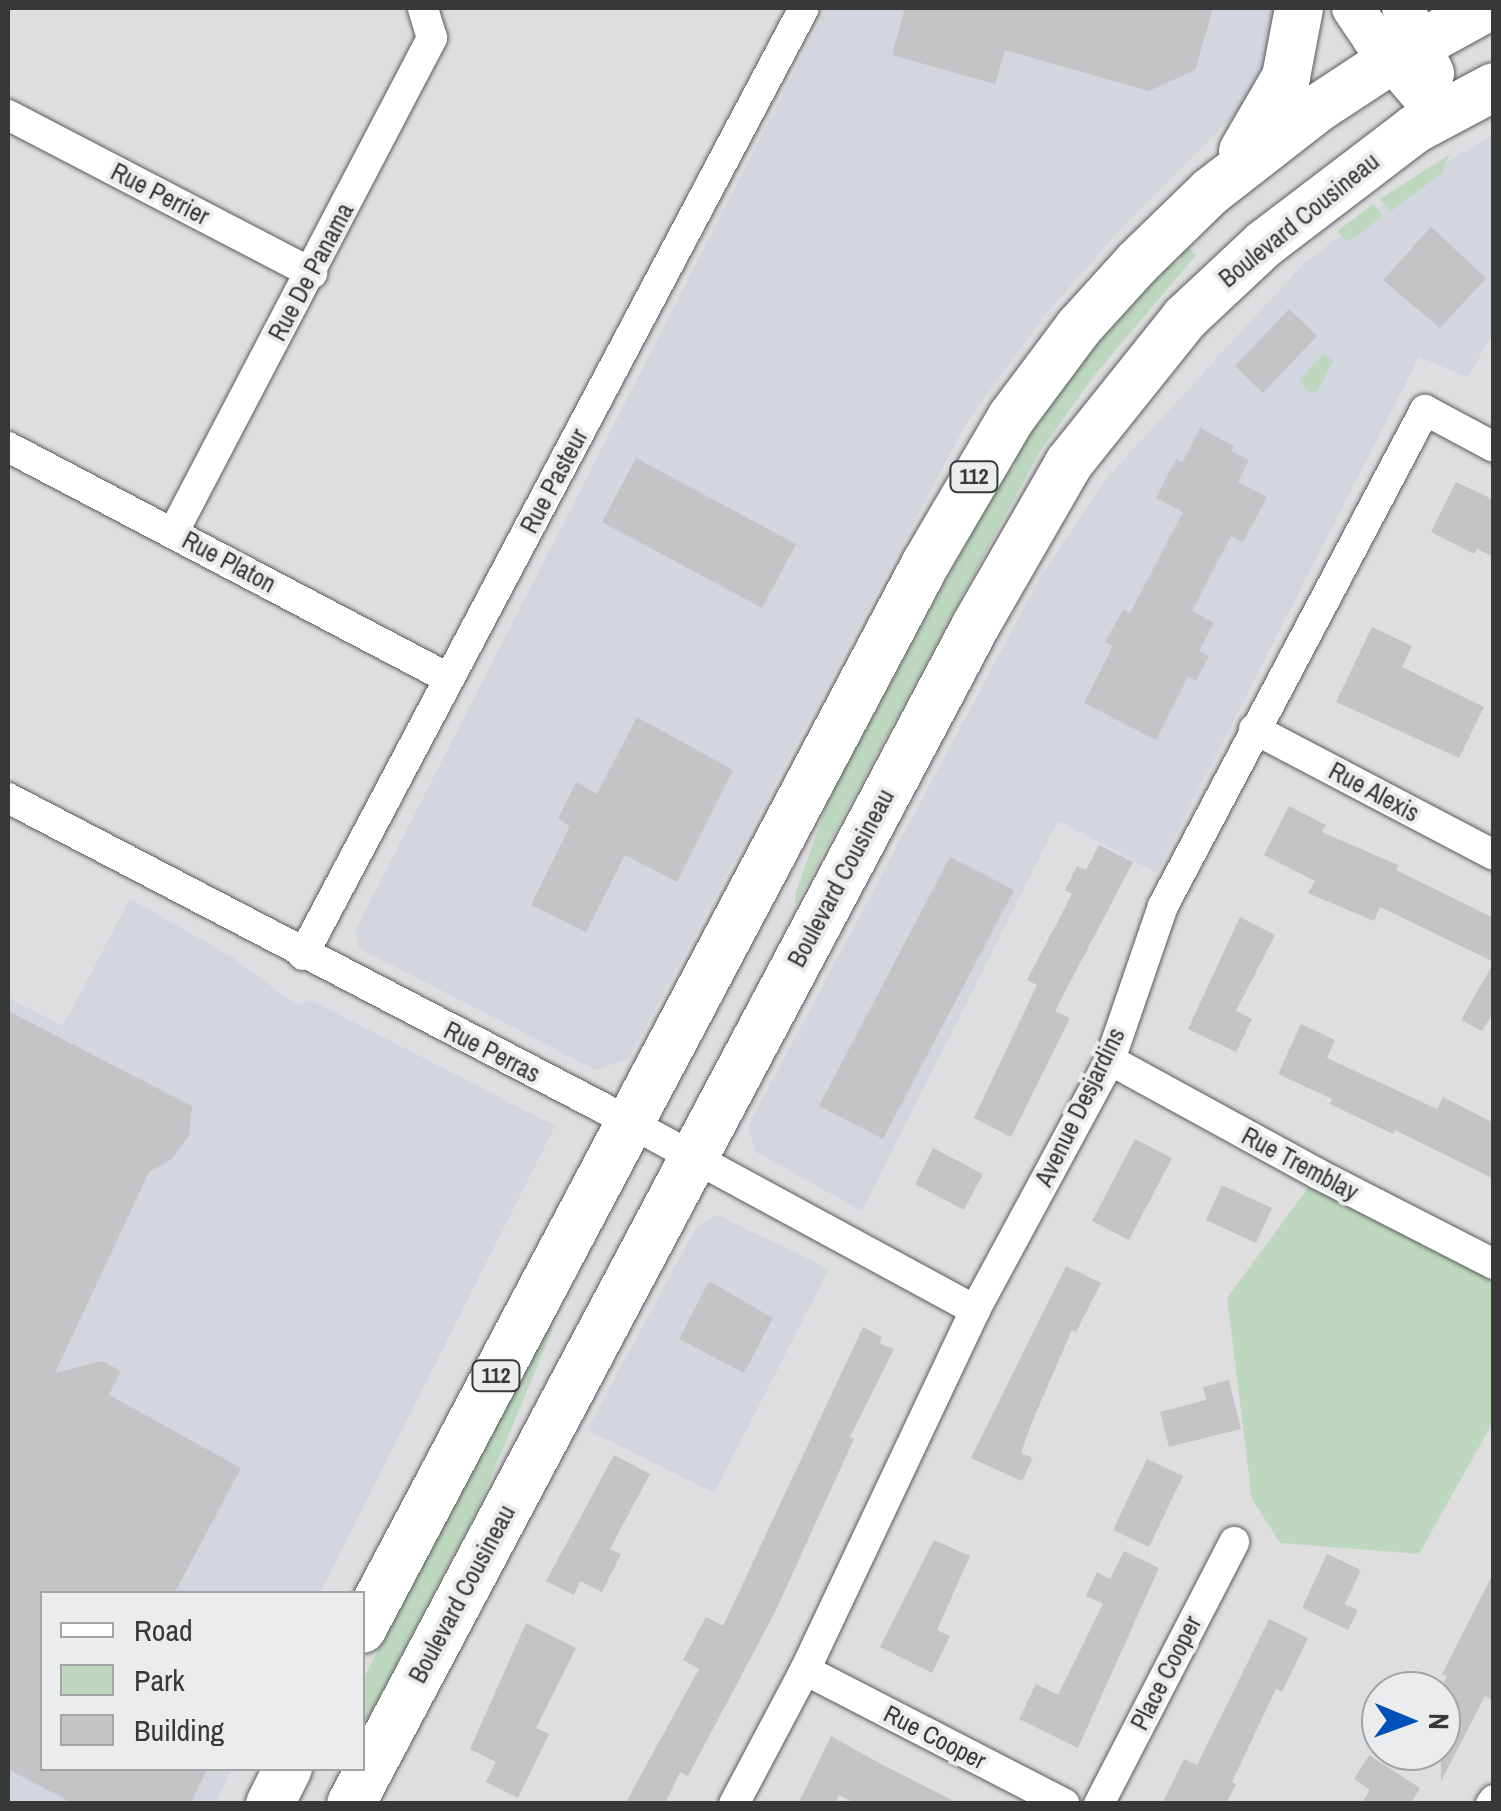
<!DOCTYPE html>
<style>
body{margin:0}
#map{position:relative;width:1501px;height:1811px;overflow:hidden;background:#dedee0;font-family:"Archivo Narrow",sans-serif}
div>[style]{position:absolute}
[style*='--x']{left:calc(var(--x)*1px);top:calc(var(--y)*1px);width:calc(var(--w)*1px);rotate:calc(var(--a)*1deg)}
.built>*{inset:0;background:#d3d5df}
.green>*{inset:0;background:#bed8bf}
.building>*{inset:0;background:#c4c4c6}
.roads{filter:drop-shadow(0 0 2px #595a5c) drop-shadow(0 0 2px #595a5c)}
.street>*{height:30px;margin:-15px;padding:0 15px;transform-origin:15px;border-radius:15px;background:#fff}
.secondary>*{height:42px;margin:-21px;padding:0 21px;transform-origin:21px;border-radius:21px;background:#fff}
.primary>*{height:48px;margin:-24px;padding:0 24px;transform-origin:24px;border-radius:24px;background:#fff}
span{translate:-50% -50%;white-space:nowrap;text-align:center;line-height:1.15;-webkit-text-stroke:8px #ebecee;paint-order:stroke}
.shield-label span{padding:2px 8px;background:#ebecee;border:2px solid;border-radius:8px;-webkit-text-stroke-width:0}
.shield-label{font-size:22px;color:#373838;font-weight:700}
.street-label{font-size:25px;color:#373838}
.frame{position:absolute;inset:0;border:10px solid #373838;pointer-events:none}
.legend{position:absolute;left:40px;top:1591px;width:325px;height:180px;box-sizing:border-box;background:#ebecee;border:2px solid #a3a4a5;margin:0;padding:12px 18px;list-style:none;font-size:30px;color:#373838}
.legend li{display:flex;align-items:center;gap:20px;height:50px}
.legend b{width:50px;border:2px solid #a3a4a5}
.north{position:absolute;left:1361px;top:1671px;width:100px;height:100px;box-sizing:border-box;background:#ebecee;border:2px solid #a3a4a5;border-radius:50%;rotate:91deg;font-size:28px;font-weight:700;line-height:40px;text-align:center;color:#373838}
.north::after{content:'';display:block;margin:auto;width:35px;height:45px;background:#0050ba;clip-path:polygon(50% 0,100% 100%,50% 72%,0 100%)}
</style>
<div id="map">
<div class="built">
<i style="clip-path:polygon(827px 8px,1275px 8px,1270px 57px,1243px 106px,1117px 233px,1045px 315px,967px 422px,629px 1058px,596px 1070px,359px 948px,356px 929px)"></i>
<i style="clip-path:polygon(1493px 135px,1493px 333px,1468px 377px,1419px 357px,1156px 873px,1058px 820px,862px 1211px,756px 1152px,748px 1126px,1041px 576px,1107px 478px,1305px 262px,1425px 175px)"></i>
<i style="clip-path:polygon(130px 899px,232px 957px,295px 1004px,313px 1001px,555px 1126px,320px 1593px,42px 1594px,42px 1768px,232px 1769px,215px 1803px,8px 1803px,8px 998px,63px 1026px)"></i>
<i style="clip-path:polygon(718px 1215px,829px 1269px,714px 1493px,587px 1430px,697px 1226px)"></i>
</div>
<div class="green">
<i style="clip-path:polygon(1449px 155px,1442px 173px,1390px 212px,1380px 199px)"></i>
<i style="clip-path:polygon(1373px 204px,1383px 216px,1351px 240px,1344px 239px,1337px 231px)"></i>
<i style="clip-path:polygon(1187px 247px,1196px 255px,1094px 376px,1039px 453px,796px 904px,795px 895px,830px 796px,1006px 470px,1011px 472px,1016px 465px,1011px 462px,1021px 446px,1083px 360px,1172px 262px,1176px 265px,1182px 259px,1179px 255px)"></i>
<i style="clip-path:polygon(1324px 353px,1333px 361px,1317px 392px,1311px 394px,1299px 381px)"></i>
<i style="clip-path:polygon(1318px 1174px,1493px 1264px,1493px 1422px,1419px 1554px,1280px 1543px,1252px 1499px,1227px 1298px)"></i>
<i style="clip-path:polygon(549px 1326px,553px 1328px,480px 1504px,363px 1727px,363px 1679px)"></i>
</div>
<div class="building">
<i style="clip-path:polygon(905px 8px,1213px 8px,1195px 70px,1149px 91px,1005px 50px,995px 84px,892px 55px)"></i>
<i style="clip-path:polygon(1431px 227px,1486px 278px,1440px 328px,1383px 280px)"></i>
<i style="clip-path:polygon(1289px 309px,1317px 336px,1263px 393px,1235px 366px)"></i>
<i style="clip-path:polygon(1200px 428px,1234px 446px,1231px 451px,1249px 460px,1238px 482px,1267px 497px,1243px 542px,1231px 536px,1192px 611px,1214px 623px,1199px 651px,1209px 656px,1196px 681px,1188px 677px,1156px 740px,1084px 703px,1113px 646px,1105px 642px,1123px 610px,1130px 613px,1183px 512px,1156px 498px,1176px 459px,1182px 463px)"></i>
<i style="clip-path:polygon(636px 458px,796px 544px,762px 608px,602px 522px)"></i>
<i style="clip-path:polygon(1456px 482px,1494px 500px,1494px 557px,1477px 549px,1474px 554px,1431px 532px)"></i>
<i style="clip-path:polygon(1372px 627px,1412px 646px,1402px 667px,1484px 707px,1459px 758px,1336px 702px)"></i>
<i style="clip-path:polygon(637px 717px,733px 770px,677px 882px,625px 855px,586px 932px,531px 905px,570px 826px,558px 819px,576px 782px,597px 794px)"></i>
<i style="clip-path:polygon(1289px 806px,1326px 825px,1322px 832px,1398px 865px,1396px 870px,1494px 918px,1494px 962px,1380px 907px,1374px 921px,1308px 893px,1315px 881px,1264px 855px)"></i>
<i style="clip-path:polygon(1099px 845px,1133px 862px,1055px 1011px,1070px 1018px,1011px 1137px,974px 1118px,1037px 985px,1027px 980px,1072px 894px,1065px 890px,1077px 866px,1086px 870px)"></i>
<i style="clip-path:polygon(950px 857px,1014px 890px,883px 1139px,819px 1106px)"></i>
<i style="clip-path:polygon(1240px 917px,1275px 935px,1236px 1011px,1252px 1019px,1236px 1052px,1188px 1029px)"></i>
<i style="clip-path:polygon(1494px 962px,1494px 1011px,1482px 1031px,1461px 1020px)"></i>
<i style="clip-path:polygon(8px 1011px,192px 1106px,189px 1135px,172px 1159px,149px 1172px,55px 1373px,102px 1361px,121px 1371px,109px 1395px,241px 1468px,174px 1594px,42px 1594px,42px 1768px,208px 1768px,190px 1804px,74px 1804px,8px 1769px)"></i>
<i style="clip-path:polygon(1301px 1024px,1335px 1040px,1327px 1058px,1437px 1109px,1443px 1097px,1494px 1123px,1494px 1179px,1395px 1130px,1393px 1134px,1330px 1104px,1332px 1099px,1278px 1074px)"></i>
<i style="clip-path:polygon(1135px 1139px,1172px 1158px,1129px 1240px,1092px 1221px)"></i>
<i style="clip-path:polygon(933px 1148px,983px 1174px,964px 1210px,915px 1184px)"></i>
<i style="clip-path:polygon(1222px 1185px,1272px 1208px,1256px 1243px,1206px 1220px)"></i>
<i style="clip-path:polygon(1066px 1266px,1101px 1283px,1076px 1332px,1072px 1330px,1032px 1422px,1021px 1453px,1033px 1458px,1022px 1481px,971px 1458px)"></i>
<i style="clip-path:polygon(709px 1281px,773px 1318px,744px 1373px,679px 1339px)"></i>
<i style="clip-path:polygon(863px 1327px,882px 1337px,879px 1343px,894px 1349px,850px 1437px,854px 1439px,775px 1612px,688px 1776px,680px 1772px,665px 1804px,625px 1804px,699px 1669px,683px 1660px,706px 1617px,723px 1626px)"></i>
<i style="clip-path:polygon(1229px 1380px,1241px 1429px,1169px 1447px,1160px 1412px,1206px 1400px,1203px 1387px)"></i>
<i style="clip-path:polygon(614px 1455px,650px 1474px,610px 1549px,621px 1554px,602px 1592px,580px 1581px,574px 1595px,546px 1581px)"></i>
<i style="clip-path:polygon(1147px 1459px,1183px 1476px,1149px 1547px,1113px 1530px)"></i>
<i style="clip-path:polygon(934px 1540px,970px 1556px,937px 1630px,950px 1636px,932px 1673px,880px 1647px)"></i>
<i style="clip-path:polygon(1124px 1551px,1159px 1568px,1078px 1748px,1019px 1719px,1036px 1684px,1058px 1695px,1103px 1604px,1086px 1596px,1097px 1572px,1110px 1579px)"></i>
<i style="clip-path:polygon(1327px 1554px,1361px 1570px,1345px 1604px,1358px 1610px,1348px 1630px,1302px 1608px)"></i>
<i style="clip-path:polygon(1494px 1572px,1494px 1700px,1485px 1696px,1441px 1781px,1441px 1689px,1447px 1676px,1442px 1674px)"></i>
<i style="clip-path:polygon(1269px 1619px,1308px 1638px,1282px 1692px,1276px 1689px,1232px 1782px,1236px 1784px,1226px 1804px,1162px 1804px,1184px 1759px,1197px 1765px)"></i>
<i style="clip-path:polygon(526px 1623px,576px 1648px,536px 1728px,549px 1734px,518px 1798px,486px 1782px,496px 1762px,470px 1749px)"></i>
<i style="clip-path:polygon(831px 1736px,881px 1764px,960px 1804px,856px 1804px,839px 1795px,835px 1804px,798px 1804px)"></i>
<i style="clip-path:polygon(1369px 1755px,1420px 1788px,1411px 1804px,1361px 1804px,1370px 1790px,1354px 1779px)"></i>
</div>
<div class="roads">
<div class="street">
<i style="--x:8;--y:115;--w:343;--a:27.5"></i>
<i style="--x:8;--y:447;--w:498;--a:27.7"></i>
<i style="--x:173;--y:533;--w:559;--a:-62.38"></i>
<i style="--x:432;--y:38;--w:31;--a:-107"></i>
<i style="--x:1254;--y:729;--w:271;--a:27.7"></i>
<i style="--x:8;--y:798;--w:669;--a:27.52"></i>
<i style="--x:601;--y:1107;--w:426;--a:28.5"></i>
<i style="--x:303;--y:955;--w:1071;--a:-62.12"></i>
<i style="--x:1110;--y:1060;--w:237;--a:28.7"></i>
<i style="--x:1318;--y:1174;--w:198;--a:27.1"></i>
<i style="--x:805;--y:1670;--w:292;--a:27.3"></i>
<i style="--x:734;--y:1804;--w:152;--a:-62.1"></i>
<i style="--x:805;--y:1670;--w:398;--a:-64.7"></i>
<i style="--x:975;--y:1310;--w:284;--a:-61.6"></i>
<i style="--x:1110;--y:1060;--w:163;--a:-71"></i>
<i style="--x:1163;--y:906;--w:561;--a:-62.16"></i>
<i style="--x:1425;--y:410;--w:78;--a:28.2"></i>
<i style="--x:1099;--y:1804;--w:295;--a:-62.7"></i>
<i style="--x:1491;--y:1804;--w:5;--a:-53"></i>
</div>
<div class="secondary">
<i style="--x:1353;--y:8;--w:36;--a:56"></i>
<i style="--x:1373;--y:38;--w:101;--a:49.4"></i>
<i style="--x:1403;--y:8;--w:72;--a:65.2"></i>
</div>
<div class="primary">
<i style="--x:1243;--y:151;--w:86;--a:-59.8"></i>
<i style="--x:1286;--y:77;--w:70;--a:-79.3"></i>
<i style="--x:362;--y:1629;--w:1206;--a:-62.12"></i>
<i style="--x:926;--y:563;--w:168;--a:-59.6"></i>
<i style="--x:1011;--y:418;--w:114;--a:-53.2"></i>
<i style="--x:1079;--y:327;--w:86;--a:-47.8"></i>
<i style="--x:1137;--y:263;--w:102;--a:-44.2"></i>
<i style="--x:1210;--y:192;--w:137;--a:-37.9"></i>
<i style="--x:1318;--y:108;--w:87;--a:-33.3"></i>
<i style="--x:1391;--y:60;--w:108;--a:-28.7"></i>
<i style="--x:270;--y:1804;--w:40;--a:-63.4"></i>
<i style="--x:351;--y:1804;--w:1334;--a:-62.07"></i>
<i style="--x:976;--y:625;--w:187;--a:-60.1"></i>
<i style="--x:1069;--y:463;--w:186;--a:-51.3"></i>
<i style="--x:1185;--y:318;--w:108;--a:-43.1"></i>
<i style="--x:1264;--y:244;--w:190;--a:-37.3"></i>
<i style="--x:1415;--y:129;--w:89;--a:-28"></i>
</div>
</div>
<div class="shield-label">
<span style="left:974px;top:477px">112</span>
<span style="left:496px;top:1376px">112</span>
</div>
<div class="street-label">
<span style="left:160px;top:194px;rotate:27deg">Rue Perrier</span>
<span style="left:1299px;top:220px;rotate:-39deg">Boulevard Cousineau</span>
<span style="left:311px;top:272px;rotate:-62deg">Rue De Panama</span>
<span style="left:554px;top:481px;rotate:-62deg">Rue Pasteur</span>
<span style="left:229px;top:562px;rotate:28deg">Rue Platon</span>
<span style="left:1374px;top:792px;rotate:28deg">Rue Alexis</span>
<span style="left:841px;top:878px;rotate:-62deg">Boulevard Cousineau</span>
<span style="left:492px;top:1052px;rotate:27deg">Rue Perras</span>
<span style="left:1080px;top:1107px;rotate:-64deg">Avenue Desjardins</span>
<span style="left:1300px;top:1164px;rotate:28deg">Rue Tremblay</span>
<span style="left:462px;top:1594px;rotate:-62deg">Boulevard Cousineau</span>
<span style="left:1166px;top:1673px;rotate:-63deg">Place Cooper</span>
<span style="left:935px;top:1737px;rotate:27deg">Rue Cooper</span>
</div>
<div class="frame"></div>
<ul class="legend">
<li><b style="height:12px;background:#fff"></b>Road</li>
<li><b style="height:28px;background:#bed8bf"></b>Park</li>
<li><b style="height:28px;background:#c4c4c6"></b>Building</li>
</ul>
<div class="north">N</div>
</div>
